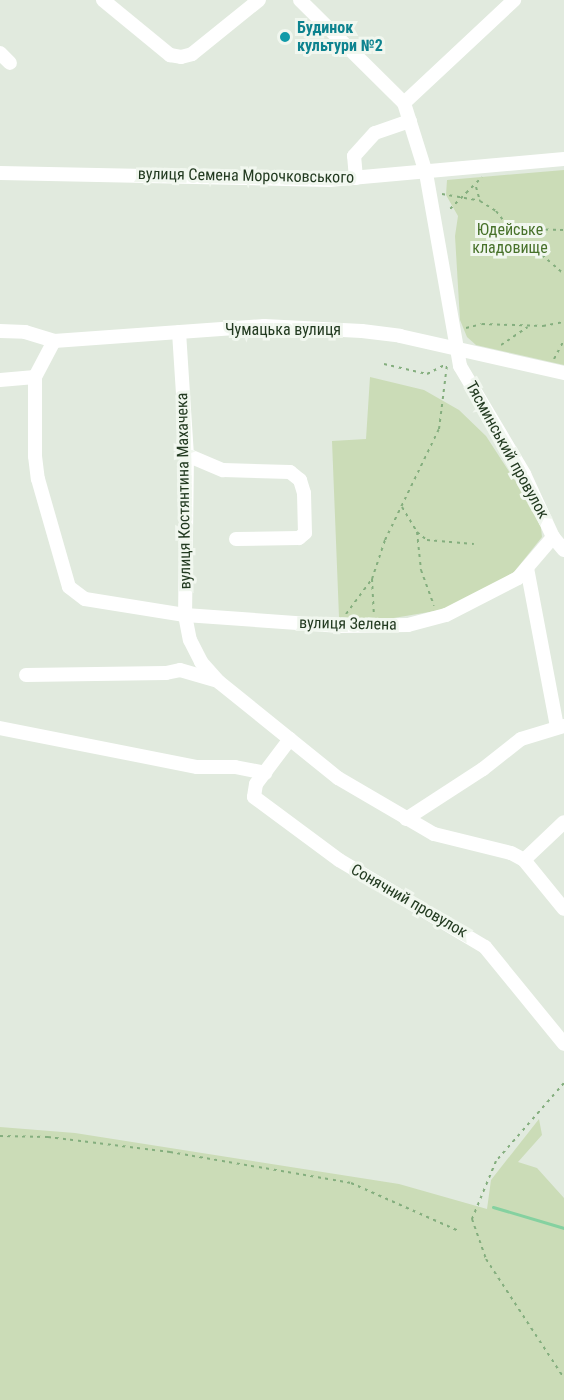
<!DOCTYPE html>
<meta charset="utf-8">
<style>
body{margin:0}
#map{position:relative;width:564px;height:1400px;overflow:hidden;background:#e1eade;font-family:"Roboto Condensed",sans-serif}
div>[style]{position:absolute}
[style*='--x']{left:calc(var(--x)*1px);top:calc(var(--y)*1px);width:calc(var(--w)*1px);rotate:calc(var(--a)*1deg)}
.green>*{inset:0;background:#cbdcb7}
.stream>*{height:3px;margin:-1.5px;padding:0 1.5px;transform-origin:1.5px;border-radius:1.5px;background:#85d1a0}
.path>*{height:2px;margin-top:-1px;transform-origin:0;background:repeating-linear-gradient(90deg,#84ae7e 0 3px,transparent 0 7.5px)}
.minor>*{height:14px;margin:-7px;padding:0 7px;transform-origin:7px;border-radius:7px;background:#fff}
.dots>*{width:16px;height:16px;translate:-50% -50%;box-sizing:border-box;border:3px solid #f1f7ef;border-radius:50%}
span{translate:-50% -50%;white-space:nowrap;text-align:center;line-height:1.15;-webkit-text-stroke:6px #f1f7ef;paint-order:stroke}
.culture-label{font-size:16px;color:#0d838f;font-weight:700}
.left{translate:0 -50%;text-align:left}
.street-label{font-size:16px;color:#223a20}
.park-label{font-size:16px;color:#47712a}
</style>
<div id="map">
<div class="green">
<i style="clip-path:polygon(564px 170px,564px 365px,476px 345px,467px 337px,460px 320px,455px 236px,458px 216px,446px 195px,447px 180px)"></i>
<i style="clip-path:polygon(370px 377px,424px 390px,459px 410px,486px 436px,540px 519px,542px 537px,514px 572px,476px 595px,441px 610px,376px 621px,339px 617px,332px 441px,366px 439px)"></i>
<i style="clip-path:polygon(539px 1119px,542px 1135px,518px 1162px,537px 1168px,564px 1198px,564px 1400px,0 1400px,0 1127px,75px 1133px,399px 1184px,487px 1209px,491px 1180px)"></i>
</div>
<div class="stream">
<i style="--x:493;--y:1207;--w:74;--a:16.5"></i>
</div>
<div class="path">
<i style="--x:476;--y:187;--w:15;--a:74"></i>
<i style="--x:442;--y:194;--w:39;--a:10"></i>
<i style="--x:480;--y:201;--w:19;--a:32"></i>
<i style="--x:496;--y:211;--w:18;--a:52"></i>
<i style="--x:507;--y:225;--w:16;--a:14"></i>
<i style="--x:523;--y:229;--w:32;--a:54"></i>
<i style="--x:542;--y:255;--w:29;--a:41"></i>
<i style="--x:450;--y:209;--w:45;--a:-45"></i>
<i style="--x:523;--y:229;--w:41;--a:1.4"></i>
<i style="--x:466;--y:328;--w:16;--a:-14"></i>
<i style="--x:482;--y:324;--w:61;--a:1.9"></i>
<i style="--x:543;--y:326;--w:21;--a:-11"></i>
<i style="--x:501;--y:345;--w:32;--a:-34"></i>
<i style="--x:554;--y:359;--w:21;--a:-62"></i>
<i style="--x:384;--y:364;--w:44;--a:13.1"></i>
<i style="--x:427;--y:374;--w:22;--a:-27"></i>
<i style="--x:402;--y:507;--w:29;--a:59"></i>
<i style="--x:417;--y:532;--w:38;--a:84"></i>
<i style="--x:421;--y:570;--w:38;--a:70"></i>
<i style="--x:417;--y:532;--w:13;--a:39"></i>
<i style="--x:427;--y:540;--w:47;--a:4.9"></i>
<i style="--x:372;--y:579;--w:33;--a:87"></i>
<i style="--x:346;--y:614;--w:44;--a:-53.4"></i>
<i style="--x:372;--y:579;--w:41;--a:-71.6"></i>
<i style="--x:385;--y:540;--w:123;--a:-64.1"></i>
<i style="--x:439;--y:429;--w:64;--a:-82.9"></i>
<i style="--x:564;--y:1083;--w:103;--a:131.1"></i>
<i style="--x:496;--y:1161;--w:63;--a:112.5"></i>
<i style="--x:472;--y:1219;--w:42;--a:70.7"></i>
<i style="--x:486;--y:1259;--w:142;--a:56.8"></i>
<i style="--x:0;--y:1136;--w:48;--a:1.2"></i>
<i style="--x:48;--y:1137;--w:123;--a:7"></i>
<i style="--x:170;--y:1152;--w:184;--a:9.7"></i>
<i style="--x:351;--y:1183;--w:118;--a:24"></i>
</div>
<div class="minor">
<i style="--x:103;--y:0;--w:87;--a:39.4"></i>
<i style="--x:170;--y:55;--w:11;--a:10"></i>
<i style="--x:181;--y:57;--w:11;--a:-15"></i>
<i style="--x:192;--y:54;--w:86;--a:-38.9"></i>
<i style="--x:300;--y:0;--w:146;--a:44.7"></i>
<i style="--x:404;--y:103;--w:73;--a:72.6"></i>
<i style="--x:426;--y:173;--w:196;--a:80"></i>
<i style="--x:460;--y:366;--w:126;--a:59.3"></i>
<i style="--x:524;--y:474;--w:69;--a:65.3"></i>
<i style="--x:553;--y:537;--w:17;--a:50"></i>
<i style="--x:0;--y:53;--w:14;--a:45"></i>
<i style="--x:404;--y:103;--w:151;--a:-43.1"></i>
<i style="--x:0;--y:173;--w:329;--a:1.2"></i>
<i style="--x:329;--y:180;--w:236;--a:-5.1"></i>
<i style="--x:356;--y:178;--w:22;--a:-95"></i>
<i style="--x:354;--y:156;--w:31;--a:-48"></i>
<i style="--x:375;--y:133;--w:37;--a:-19"></i>
<i style="--x:0;--y:331;--w:25;--a:2"></i>
<i style="--x:25;--y:332;--w:30;--a:17"></i>
<i style="--x:54;--y:341;--w:211;--a:-4.1"></i>
<i style="--x:264;--y:326;--w:98;--a:2.9"></i>
<i style="--x:362;--y:331;--w:38;--a:7"></i>
<i style="--x:400;--y:336;--w:168;--a:12.7"></i>
<i style="--x:179;--y:332;--w:123;--a:86.3"></i>
<i style="--x:187;--y:455;--w:160;--a:90.7"></i>
<i style="--x:185;--y:615;--w:152;--a:4.1"></i>
<i style="--x:337;--y:626;--w:71;--a:-0.8"></i>
<i style="--x:408;--y:625;--w:39;--a:-15"></i>
<i style="--x:446;--y:615;--w:81;--a:-27.2"></i>
<i style="--x:518;--y:578;--w:54;--a:-49.5"></i>
<i style="--x:54;--y:341;--w:41;--a:117.8"></i>
<i style="--x:35;--y:377;--w:79;--a:90"></i>
<i style="--x:35;--y:456;--w:23;--a:83"></i>
<i style="--x:38;--y:479;--w:112;--a:74"></i>
<i style="--x:69;--y:587;--w:20;--a:37"></i>
<i style="--x:85;--y:599;--w:101;--a:9.1"></i>
<i style="--x:185;--y:615;--w:25;--a:79"></i>
<i style="--x:190;--y:640;--w:25;--a:63"></i>
<i style="--x:201;--y:662;--w:27;--a:48"></i>
<i style="--x:219;--y:682;--w:153;--a:38.9"></i>
<i style="--x:338;--y:778;--w:111;--a:30.3"></i>
<i style="--x:434;--y:834;--w:79;--a:13.9"></i>
<i style="--x:511;--y:853;--w:15;--a:28"></i>
<i style="--x:524;--y:860;--w:63;--a:50.8"></i>
<i style="--x:0;--y:380;--w:35;--a:-5"></i>
<i style="--x:187;--y:455;--w:39;--a:23"></i>
<i style="--x:223;--y:470;--w:67;--a:1.7"></i>
<i style="--x:290;--y:472;--w:13;--a:39"></i>
<i style="--x:300;--y:480;--w:14;--a:73"></i>
<i style="--x:304;--y:493;--w:40;--a:88.6"></i>
<i style="--x:305;--y:533;--w:8;--a:140"></i>
<i style="--x:299;--y:538;--w:63;--a:179.1"></i>
<i style="--x:527;--y:568;--w:162;--a:79.3"></i>
<i style="--x:26;--y:675;--w:140;--a:-0.8"></i>
<i style="--x:166;--y:673;--w:14;--a:-12"></i>
<i style="--x:180;--y:670;--w:36;--a:16"></i>
<i style="--x:0;--y:728;--w:201;--a:11.2"></i>
<i style="--x:197;--y:767;--w:38;--a:0"></i>
<i style="--x:235;--y:767;--w:31;--a:11"></i>
<i style="--x:290;--y:739;--w:56;--a:127.1"></i>
<i style="--x:256;--y:784;--w:13;--a:99"></i>
<i style="--x:254;--y:797;--w:106;--a:36.5"></i>
<i style="--x:339;--y:860;--w:170;--a:30.8"></i>
<i style="--x:485;--y:947;--w:125;--a:50.8"></i>
<i style="--x:406;--y:819;--w:92;--a:-33"></i>
<i style="--x:483;--y:769;--w:48;--a:-38.3"></i>
<i style="--x:521;--y:739;--w:45;--a:-16.8"></i>
<i style="--x:524;--y:860;--w:55;--a:-43.5"></i>
</div>
<div class="dots">
<i style="left:285px;top:37px;background:#0f9aa8"></i>
</div>
<div class="culture-label">
<span class="left" style="left:297px;top:37px">Будинок<br>культури №2</span>
</div>
<div class="street-label">
<span style="left:246px;top:176px;rotate:1deg">вулиця Семена Морочковського</span>
<span style="left:283px;top:330px">Чумацька вулиця</span>
<span style="left:507px;top:450px;rotate:61deg">Тясминський провулок</span>
<span style="left:184px;top:491px;rotate:-91deg">вулиця Костянтина Махачека</span>
<span style="left:348px;top:624px;rotate:1deg">вулиця Зелена</span>
<span style="left:409px;top:901px;rotate:30deg">Сонячний провулок</span>
</div>
<div class="park-label">
<span style="left:510px;top:239px">Юдейське<br>кладовище</span>
</div>
</div>
